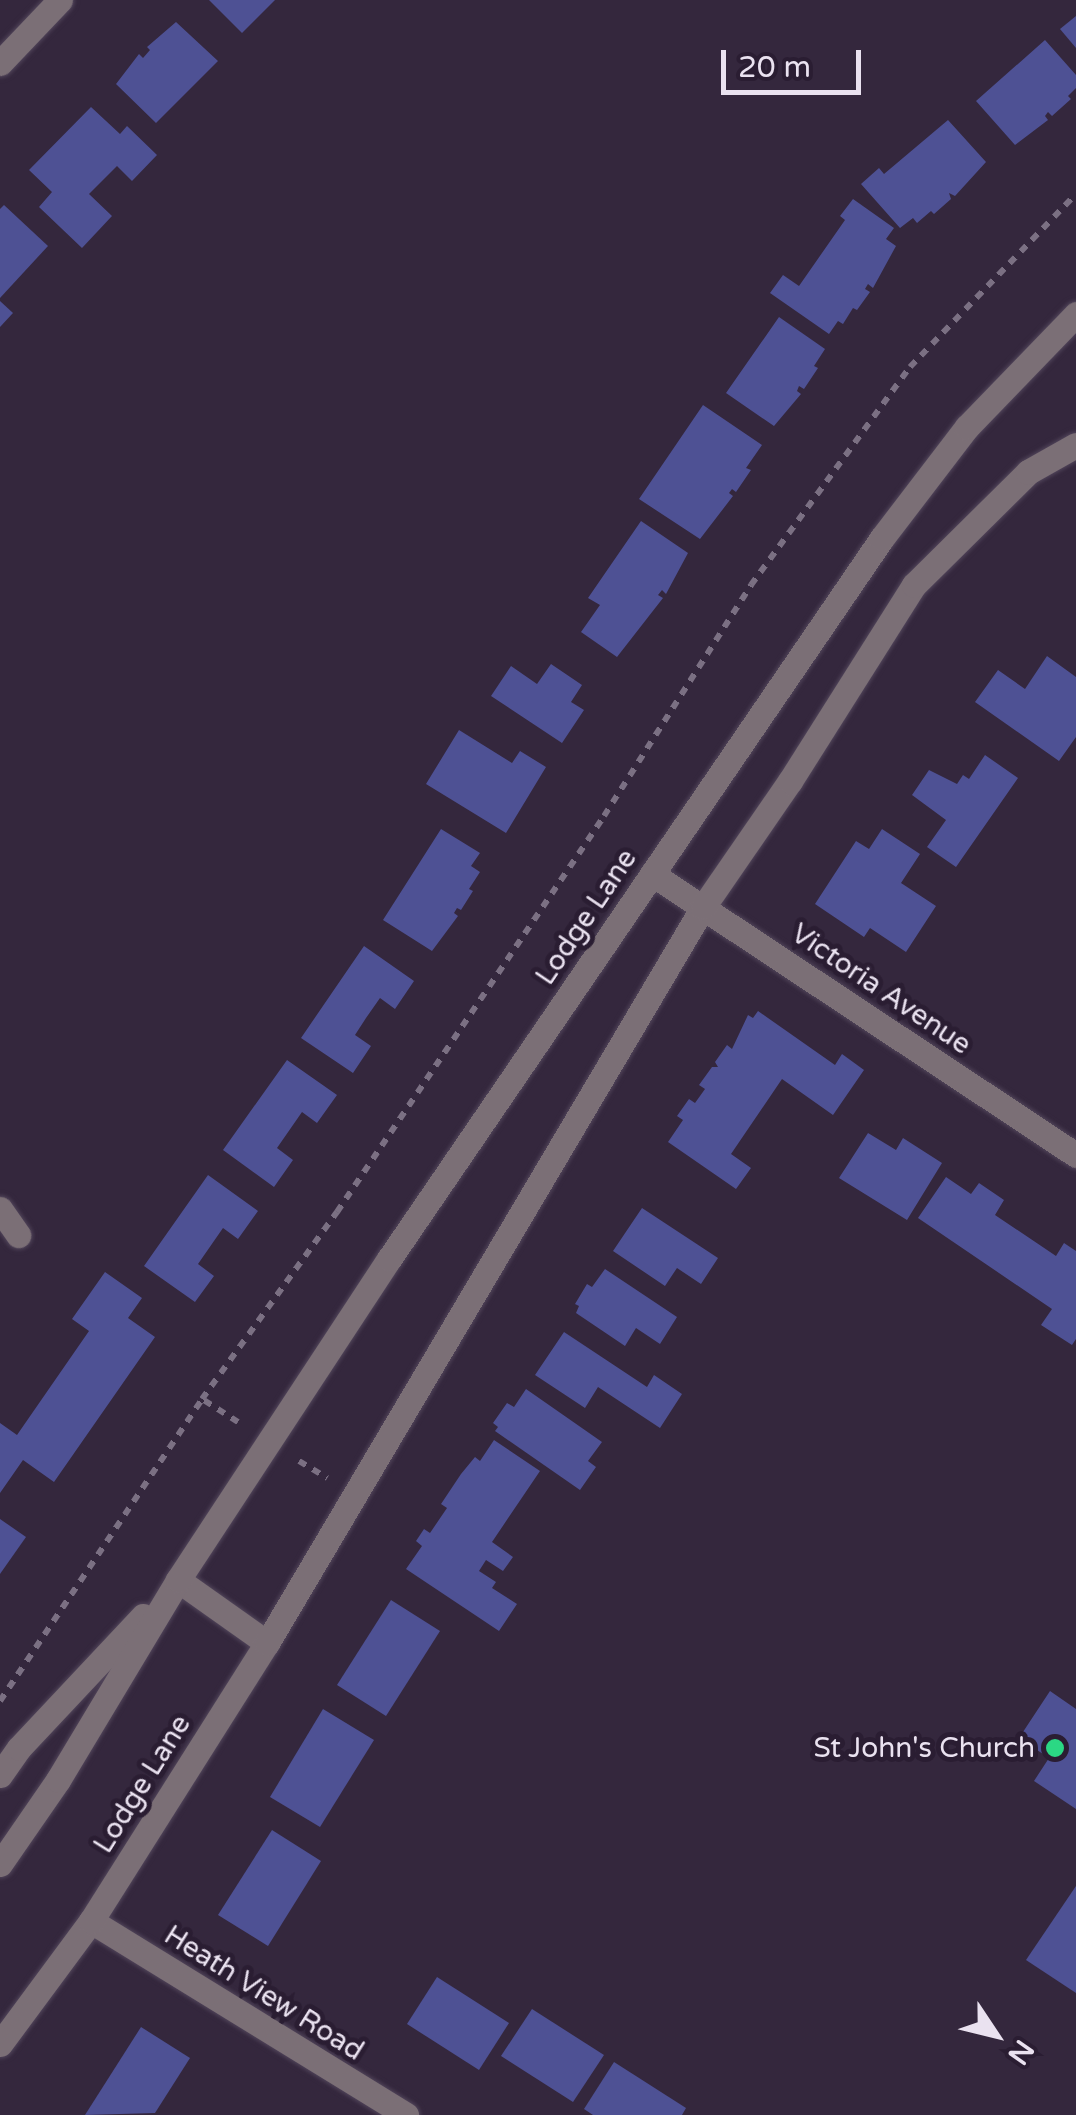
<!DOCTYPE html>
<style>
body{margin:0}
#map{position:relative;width:1076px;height:2115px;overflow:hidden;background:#34273d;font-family:"Varela Round",sans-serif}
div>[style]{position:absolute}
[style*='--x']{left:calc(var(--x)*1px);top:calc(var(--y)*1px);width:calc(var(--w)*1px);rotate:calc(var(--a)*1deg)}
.building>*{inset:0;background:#4e5194}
.path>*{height:6px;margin-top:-3px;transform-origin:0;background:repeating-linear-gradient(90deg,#7b7083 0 8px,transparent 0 16px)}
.roads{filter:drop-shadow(0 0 2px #51455a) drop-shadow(0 0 2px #51455a)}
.minor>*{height:25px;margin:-12.5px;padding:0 12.5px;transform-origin:12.5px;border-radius:12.5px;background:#7b6f76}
.dots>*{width:28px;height:28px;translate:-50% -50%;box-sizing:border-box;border:5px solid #2a1d32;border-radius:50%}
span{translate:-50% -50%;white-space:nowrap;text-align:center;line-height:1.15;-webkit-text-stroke:10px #2a1d32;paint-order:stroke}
.street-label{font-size:28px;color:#eae2f0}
.poi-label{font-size:28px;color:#eae2f0}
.right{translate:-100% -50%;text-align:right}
.north{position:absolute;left:946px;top:1985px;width:100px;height:100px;-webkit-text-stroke:8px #2a1d32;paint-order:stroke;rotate:125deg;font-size:28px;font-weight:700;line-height:40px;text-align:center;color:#eae2f0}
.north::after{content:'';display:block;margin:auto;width:35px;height:45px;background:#eae2f0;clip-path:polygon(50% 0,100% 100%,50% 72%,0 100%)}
.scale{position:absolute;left:721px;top:50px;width:140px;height:45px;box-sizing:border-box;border:5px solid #eae2f0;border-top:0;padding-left:12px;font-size:30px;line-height:35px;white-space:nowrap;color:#eae2f0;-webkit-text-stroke:8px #2a1d32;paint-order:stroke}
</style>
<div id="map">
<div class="building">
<i style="clip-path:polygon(209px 0,275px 0,242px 33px)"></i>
<i style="clip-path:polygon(1076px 16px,1076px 48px,1060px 29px)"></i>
<i style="clip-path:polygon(176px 22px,218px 61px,156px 123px,116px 84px,139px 54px,143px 58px,150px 50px,147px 47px)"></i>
<i style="clip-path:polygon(1045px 40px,1076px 75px,1076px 88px,1068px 96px,1071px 99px,1052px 116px,1048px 112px,1045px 116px,1048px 120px,1015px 145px,976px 101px)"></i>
<i style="clip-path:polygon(91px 107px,120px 134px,127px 126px,157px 155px,132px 181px,117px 166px,89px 194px,112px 216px,82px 248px,39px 207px,52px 192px,29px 170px)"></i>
<i style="clip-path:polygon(948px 120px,986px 162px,955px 196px,949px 193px,951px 199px,934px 214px,931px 211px,917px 223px,913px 218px,900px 228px,861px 184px,879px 168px,884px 174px)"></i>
<i style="clip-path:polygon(853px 199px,894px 228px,886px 239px,896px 246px,873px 288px,868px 284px,865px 289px,870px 292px,857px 310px,853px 308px,843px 324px,838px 321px,829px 334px,770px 293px,783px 275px,799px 286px,845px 220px,840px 216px)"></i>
<i style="clip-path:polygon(4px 205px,48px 246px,0 298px,0 209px)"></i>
<i style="clip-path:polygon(0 301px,13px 313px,0 327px)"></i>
<i style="clip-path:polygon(779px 317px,825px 349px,814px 366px,818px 368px,804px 389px,799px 386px,797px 391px,801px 394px,774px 426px,726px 393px)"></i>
<i style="clip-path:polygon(703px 405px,762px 445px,746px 468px,751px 470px,736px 492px,732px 489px,729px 493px,733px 496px,700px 539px,639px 499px)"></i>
<i style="clip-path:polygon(641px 521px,688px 553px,666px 594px,662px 590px,658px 595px,663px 598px,617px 657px,581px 632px,600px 605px,588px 598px)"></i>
<i style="clip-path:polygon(1047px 656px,1076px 677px,1076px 737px,1059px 761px,975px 702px,998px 670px,1025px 689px)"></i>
<i style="clip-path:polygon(551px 664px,582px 685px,571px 702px,584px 710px,562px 743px,491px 696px,511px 666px,537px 684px)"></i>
<i style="clip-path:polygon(459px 730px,512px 763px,520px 751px,546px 767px,506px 833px,426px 784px)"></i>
<i style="clip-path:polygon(985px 755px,1018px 778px,956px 867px,927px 847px,946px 820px,912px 795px,929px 770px,957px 784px,963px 775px,969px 779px)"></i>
<i style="clip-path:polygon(441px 829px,480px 853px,471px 866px,480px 872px,469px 889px,473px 891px,461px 910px,457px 908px,454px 913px,458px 916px,432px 951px,383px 920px)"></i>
<i style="clip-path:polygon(882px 829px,920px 854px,901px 883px,936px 906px,906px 952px,870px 928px,864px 937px,815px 904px,856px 841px,869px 849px)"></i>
<i style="clip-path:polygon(364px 946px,414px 981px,395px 1009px,380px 998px,366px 1018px,355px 1035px,371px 1046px,353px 1073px,301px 1038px)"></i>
<i style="clip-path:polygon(758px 1011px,835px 1065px,842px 1054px,864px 1070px,833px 1115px,782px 1079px,731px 1154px,751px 1168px,736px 1189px,668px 1142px,683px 1120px,677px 1116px,689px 1099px,695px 1103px,705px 1089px,699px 1085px,712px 1067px,718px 1067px,715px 1062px,727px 1045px,732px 1049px,748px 1015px,753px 1018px)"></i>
<i style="clip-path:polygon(287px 1060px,337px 1095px,317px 1123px,302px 1112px,277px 1148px,293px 1160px,274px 1187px,223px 1150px)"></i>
<i style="clip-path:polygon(868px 1133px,896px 1150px,903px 1138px,942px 1163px,907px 1220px,839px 1178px)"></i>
<i style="clip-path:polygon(208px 1175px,258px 1211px,238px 1239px,223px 1228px,198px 1264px,214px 1276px,195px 1302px,144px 1266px)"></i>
<i style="clip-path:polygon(946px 1177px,971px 1194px,979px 1183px,1004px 1200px,995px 1215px,1056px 1256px,1064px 1243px,1076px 1251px,1076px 1339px,1072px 1345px,1041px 1325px,1052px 1309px,918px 1218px)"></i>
<i style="clip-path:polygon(642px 1208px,718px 1258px,701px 1284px,677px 1268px,665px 1286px,613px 1251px)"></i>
<i style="clip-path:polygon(605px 1269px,677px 1317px,660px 1344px,636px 1328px,625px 1346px,576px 1313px,579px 1306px,575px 1304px,587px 1284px,592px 1287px)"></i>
<i style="clip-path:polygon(105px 1272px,142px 1298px,128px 1318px,155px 1337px,54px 1482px,23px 1460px,0 1493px,0 1423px,17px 1435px,89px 1331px,72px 1319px)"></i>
<i style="clip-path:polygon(564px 1332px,647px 1387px,654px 1375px,682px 1394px,660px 1428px,598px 1387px,585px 1408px,535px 1375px)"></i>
<i style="clip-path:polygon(526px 1389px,602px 1442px,588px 1461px,596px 1467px,580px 1490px,495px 1431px,498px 1427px,493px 1423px,507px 1403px,514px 1407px)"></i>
<i style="clip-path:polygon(494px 1440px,540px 1471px,492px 1542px,513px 1557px,503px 1571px,486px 1560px,479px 1571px,496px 1582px,492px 1588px,517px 1604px,499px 1631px,406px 1569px,422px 1546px,416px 1541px,424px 1529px,430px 1533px,447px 1508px,441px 1504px,461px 1474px,475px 1457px,480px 1461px)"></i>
<i style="clip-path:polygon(0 1519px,26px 1537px,0 1574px)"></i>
<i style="clip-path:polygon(391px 1600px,440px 1631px,386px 1716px,337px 1685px)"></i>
<i style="clip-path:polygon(1050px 1691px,1076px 1709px,1076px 1809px,1034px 1781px,1049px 1758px,1019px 1738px)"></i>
<i style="clip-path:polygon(323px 1709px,374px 1740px,320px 1827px,270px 1797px)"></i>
<i style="clip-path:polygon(272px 1830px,321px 1861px,268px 1946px,218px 1915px)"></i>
<i style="clip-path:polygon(1076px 1886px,1076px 1993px,1026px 1960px)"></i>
<i style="clip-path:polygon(437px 1977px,509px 2023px,479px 2070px,407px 2024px)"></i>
<i style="clip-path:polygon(532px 2009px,604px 2055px,573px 2102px,501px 2056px)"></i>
<i style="clip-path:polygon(141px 2027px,190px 2058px,155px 2113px,85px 2115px)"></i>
<i style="clip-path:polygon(614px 2062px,686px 2108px,682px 2115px,593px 2115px,584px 2109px)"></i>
</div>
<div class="path">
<i style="--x:238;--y:1422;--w:43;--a:-147.4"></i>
<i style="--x:202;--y:1399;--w:231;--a:-54.2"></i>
<i style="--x:337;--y:1212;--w:478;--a:-56"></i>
<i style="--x:604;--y:816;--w:274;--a:-57.5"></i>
<i style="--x:751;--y:585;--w:270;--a:-53.9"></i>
<i style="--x:910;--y:367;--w:240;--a:-46.2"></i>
<i style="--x:299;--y:1461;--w:33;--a:31"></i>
<i style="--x:0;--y:1701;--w:363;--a:-56.2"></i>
</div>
<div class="roads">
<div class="minor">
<i style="--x:0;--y:63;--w:87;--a:-46.4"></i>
<i style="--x:652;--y:874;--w:509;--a:33.53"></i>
<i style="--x:0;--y:1209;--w:32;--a:55"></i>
<i style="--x:178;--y:1580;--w:109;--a:35.3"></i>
<i style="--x:0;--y:1775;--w:33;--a:-55"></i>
<i style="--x:19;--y:1748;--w:181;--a:-46.8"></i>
<i style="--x:0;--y:1864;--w:102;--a:-55.4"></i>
<i style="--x:58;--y:1780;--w:233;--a:-59"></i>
<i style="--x:178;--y:1580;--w:384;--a:-56.7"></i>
<i style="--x:389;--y:1259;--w:873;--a:-55.64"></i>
<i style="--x:882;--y:538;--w:140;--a:-52.6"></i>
<i style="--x:967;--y:427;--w:157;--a:-46"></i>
<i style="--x:91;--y:1921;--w:370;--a:31.6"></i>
<i style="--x:0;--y:2044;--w:153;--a:-53.5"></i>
<i style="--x:91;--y:1921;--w:329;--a:-57.7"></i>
<i style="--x:267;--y:1643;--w:855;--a:-59.36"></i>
<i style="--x:703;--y:907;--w:153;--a:-55.4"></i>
<i style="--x:790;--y:781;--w:232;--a:-57.7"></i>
<i style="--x:914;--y:585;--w:161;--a:-44.7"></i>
<i style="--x:1028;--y:472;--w:55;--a:-29.4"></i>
</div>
</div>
<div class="dots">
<i style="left:1055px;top:1748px;background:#2bd884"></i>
</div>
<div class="street-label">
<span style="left:586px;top:917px;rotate:-56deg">Lodge Lane</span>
<span style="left:881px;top:989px;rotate:34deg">Victoria Avenue</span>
<span style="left:142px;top:1784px;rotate:-58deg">Lodge Lane</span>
<span style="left:264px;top:1993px;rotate:32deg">Heath View Road</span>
</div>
<div class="poi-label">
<span class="right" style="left:1035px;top:1748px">St John's Church</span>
</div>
<div class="north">N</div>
<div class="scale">20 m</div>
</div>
